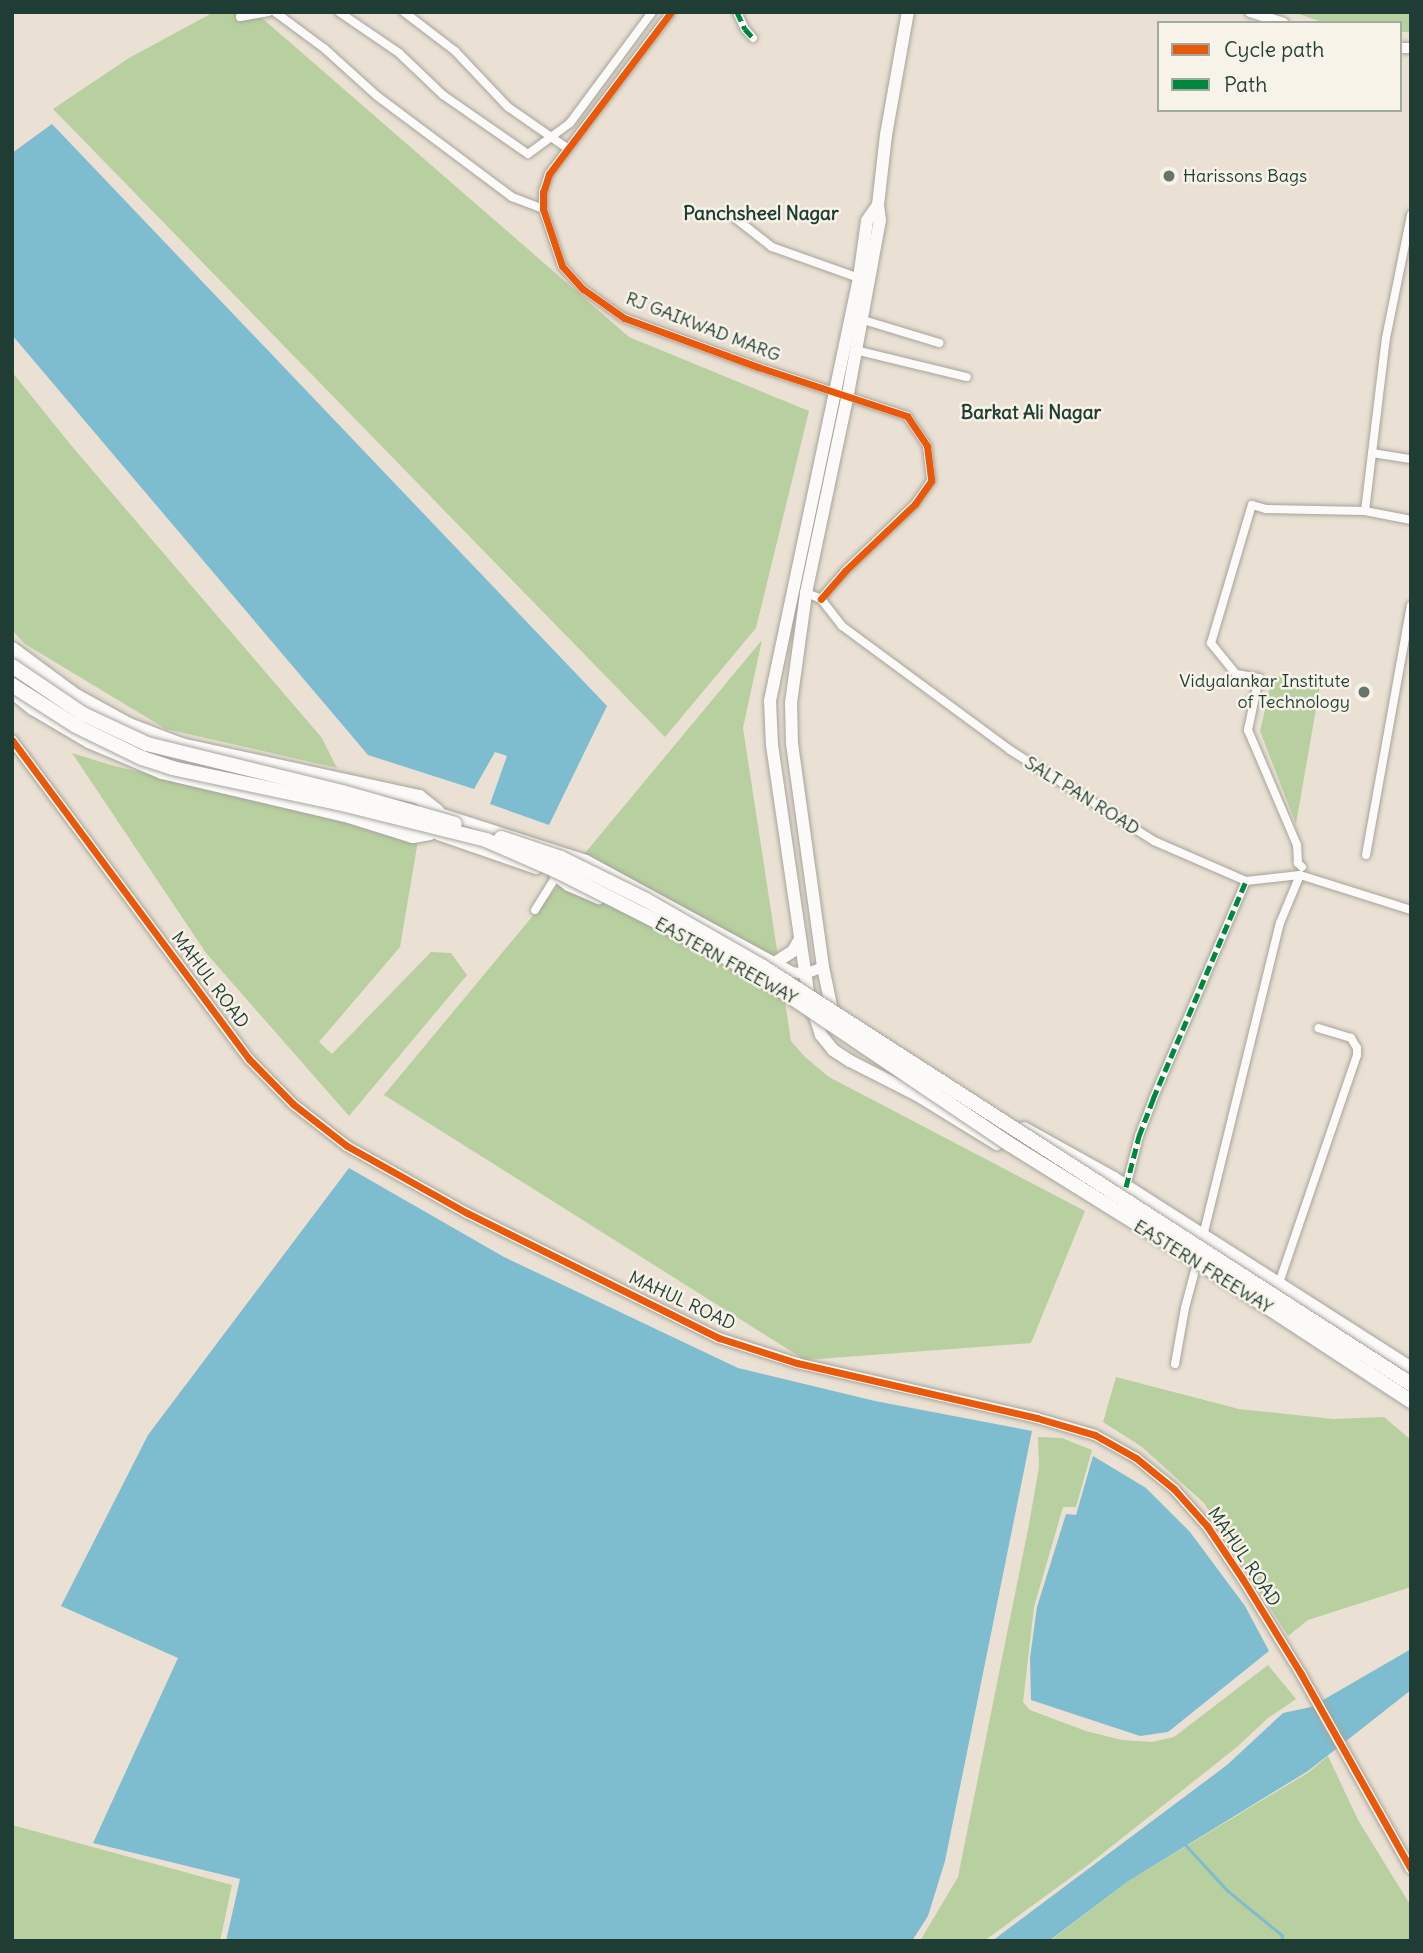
<!DOCTYPE html>
<style>
body{margin:0}
#map{position:relative;width:1423px;height:1953px;overflow:hidden;background:#eae1d4;font-family:Delius,sans-serif}
div>[style]{position:absolute}
[style*='--x']{left:calc(var(--x)*1px);top:calc(var(--y)*1px);width:calc(var(--w)*1px);rotate:calc(var(--a)*1deg)}
.green>*{inset:0;background:#b8d09f}
.water>*{inset:0;background:#7ebccf}
.stream>*{height:2.5px;margin:-1.25px;padding:0 1.25px;transform-origin:1.25px;border-radius:1.25px;background:#7ebccf}
.roads{filter:drop-shadow(0 0 2px #a6a49b) drop-shadow(0 0 2px #a6a49b)}
.minor>*{height:8px;margin:-4px;padding:0 4px;transform-origin:4px;border-radius:4px;background:#fcfaf9}
.tertiary>*{height:10px;margin:-5px;padding:0 5px;transform-origin:5px;border-radius:5px;background:#fcfaf9}
.secondary>*{height:10px;margin:-5px;padding:0 5px;transform-origin:5px;border-radius:5px;background:#fcfaf9}
.primary>*{height:12px;margin:-6px;padding:0 6px;transform-origin:6px;border-radius:6px;background:#fcfaf9}
.motorway>*{height:14px;margin:-7px;padding:0 7px;transform-origin:7px;border-radius:7px;background:#fcfaf9}
.bridges{filter:drop-shadow(0 0 2px #a6a49b) drop-shadow(0 0 2px #a6a49b)}
.motorway-bridge>*{height:14px;margin:-7px;padding:0 7px;transform-origin:7px;border-radius:7px;background:#fcfaf9}
.quiet>*{height:5px;margin-top:-2.5px;transform-origin:0;background:repeating-linear-gradient(90deg,#00873e 0 10px,transparent 0 15px)}
.cycleway>*{height:7px;margin:-3.5px;padding:0 3.5px;transform-origin:3.5px;border-radius:3.5px;background:#e8590c}
.dots>*{width:19px;height:19px;translate:-50% -50%;box-sizing:border-box;border:4px solid #f7f3e8;border-radius:50%}
span{translate:-50% -50%;white-space:nowrap;text-align:center;line-height:1.15;-webkit-text-stroke:5px #f7f3e8;paint-order:stroke}
.poi-label{font-size:18px;color:#1f3d34}
.left{translate:0 -50%;text-align:left}
.right{translate:-100% -50%;text-align:right}
.street-label{font-size:18px;color:#1f3d34}
.neighbourhood-label{font-size:19px;color:#1f3d34;font-weight:700}
.frame{position:absolute;inset:0;border:14px solid #1f3d34;pointer-events:none}
.legend{position:absolute;left:1157px;top:21px;width:245px;height:91px;box-sizing:border-box;background:#f7f3e8;border:2px solid #a1aaa0;margin:0;padding:9px 12px;list-style:none;font-size:21px;color:#1f3d34}
.legend li{display:flex;align-items:center;gap:14px;height:35px}
.legend b{width:35px;border:2px solid #a1aaa0}
</style>
<div id="map">
<div class="green">
<i style="clip-path:polygon(214px 12px,255px 12px,629px 337px,809px 411px,756px 628px,665px 737px,53px 109px,129px 58px)"></i>
<i style="clip-path:polygon(1293px 12px,1411px 12px,1411px 32px,1400px 32px,1400px 23px,1325px 23px)"></i>
<i style="clip-path:polygon(12px 372px,75px 450px,322px 738px,337px 768px,166px 729px,25px 644px,12px 630px)"></i>
<i style="clip-path:polygon(762px 640px,743px 728px,791px 1041px,805px 1057px,829px 1077px,1085px 1211px,1031px 1343px,805px 1360px,384px 1095px)"></i>
<i style="clip-path:polygon(1273px 675px,1320px 686px,1296px 824px,1260px 731px)"></i>
<i style="clip-path:polygon(72px 753px,114px 766px,419px 835px,400px 947px,319px 1042px,332px 1054px,431px 952px,451px 953px,467px 975px,349px 1116px,206px 953px)"></i>
<i style="clip-path:polygon(1116px 1377px,1239px 1409px,1333px 1419px,1384px 1417px,1411px 1440px,1411px 1587px,1308px 1620px,1288px 1636px,1204px 1503px,1142px 1447px,1103px 1422px)"></i>
<i style="clip-path:polygon(1038px 1437px,1062px 1438px,1092px 1450px,1076px 1507px,1063px 1507px,1034px 1607px,1023px 1702px,1030px 1710px,1086px 1731px,1122px 1740px,1152px 1742px,1174px 1737px,1268px 1665px,1296px 1699px,1268px 1718px,1237px 1747px,1088px 1865px,984px 1941px,920px 1941px,958px 1877px,1029px 1524px,1039px 1467px)"></i>
<i style="clip-path:polygon(1328px 1756px,1358px 1820px,1411px 1906px,1411px 1941px,1050px 1941px,1127px 1882px,1309px 1772px)"></i>
<i style="clip-path:polygon(12px 1825px,232px 1885px,220px 1941px,12px 1941px)"></i>
</div>
<div class="water">
<i style="clip-path:polygon(52px 124px,607px 706px,549px 825px,490px 804px,507px 756px,495px 752px,474px 789px,368px 755px,12px 335px,12px 153px)"></i>
<i style="clip-path:polygon(349px 1168px,504px 1257px,738px 1368px,875px 1401px,1032px 1431px,945px 1861px,928px 1916px,912px 1941px,226px 1941px,240px 1879px,93px 1843px,178px 1658px,61px 1606px,148px 1435px)"></i>
<i style="clip-path:polygon(1093px 1456px,1146px 1488px,1190px 1532px,1245px 1606px,1269px 1651px,1168px 1732px,1140px 1736px,1031px 1700px,1030px 1658px,1037px 1607px,1066px 1514px,1076px 1515px)"></i>
<i style="clip-path:polygon(1411px 1649px,1411px 1690px,1308px 1771px,1127px 1882px,1049px 1941px,992px 1941px,1227px 1765px,1283px 1713px,1311px 1707px)"></i>
</div>
<div class="stream">
<i style="--x:1184;--y:1843;--w:65;--a:47.5"></i>
<i style="--x:1228;--y:1891;--w:70;--a:39.2"></i>
<i style="--x:1282;--y:1935;--w:6;--a:81"></i>
</div>
<div class="roads">
<div class="minor">
<i style="--x:275;--y:12;--w:62;--a:36.5"></i>
<i style="--x:325;--y:49;--w:70;--a:42.1"></i>
<i style="--x:377;--y:96;--w:169;--a:36.8"></i>
<i style="--x:512;--y:197;--w:33;--a:21"></i>
<i style="--x:339;--y:12;--w:73;--a:34.3"></i>
<i style="--x:399;--y:53;--w:61;--a:43.7"></i>
<i style="--x:443;--y:95;--w:103;--a:34.8"></i>
<i style="--x:528;--y:154;--w:52;--a:-36.4"></i>
<i style="--x:570;--y:123;--w:138;--a:-53.5"></i>
<i style="--x:404;--y:12;--w:64;--a:37.4"></i>
<i style="--x:455;--y:51;--w:77;--a:46.6"></i>
<i style="--x:508;--y:107;--w:72;--a:34.8"></i>
<i style="--x:671;--y:12;--w:203;--a:127"></i>
<i style="--x:549;--y:174;--w:19;--a:108"></i>
<i style="--x:543;--y:192;--w:17;--a:90"></i>
<i style="--x:543;--y:209;--w:60;--a:71.6"></i>
<i style="--x:562;--y:266;--w:31;--a:48"></i>
<i style="--x:583;--y:289;--w:50;--a:35.3"></i>
<i style="--x:624;--y:318;--w:143;--a:20.1"></i>
<i style="--x:758;--y:367;--w:157;--a:18.2"></i>
<i style="--x:907;--y:416;--w:36;--a:56"></i>
<i style="--x:927;--y:446;--w:35;--a:83"></i>
<i style="--x:931;--y:481;--w:28;--a:125"></i>
<i style="--x:915;--y:504;--w:97;--a:136.3"></i>
<i style="--x:845;--y:571;--w:37;--a:131"></i>
<i style="--x:737;--y:12;--w:19;--a:65"></i>
<i style="--x:745;--y:29;--w:12;--a:48"></i>
<i style="--x:240;--y:17;--w:29;--a:-10"></i>
<i style="--x:735;--y:218;--w:47;--a:38.1"></i>
<i style="--x:772;--y:247;--w:92;--a:19.6"></i>
<i style="--x:860;--y:319;--w:83;--a:16.9"></i>
<i style="--x:855;--y:350;--w:115;--a:13.6"></i>
<i style="--x:1372;--y:453;--w:39;--a:9"></i>
<i style="--x:1365;--y:511;--w:174;--a:-83.1"></i>
<i style="--x:1386;--y:338;--w:126;--a:-78.5"></i>
<i style="--x:804;--y:592;--w:18;--a:22"></i>
<i style="--x:821;--y:599;--w:34;--a:52"></i>
<i style="--x:842;--y:626;--w:209;--a:36.4"></i>
<i style="--x:1010;--y:750;--w:170;--a:32.3"></i>
<i style="--x:1154;--y:841;--w:100;--a:23.5"></i>
<i style="--x:1246;--y:881;--w:54;--a:-6.3"></i>
<i style="--x:1300;--y:875;--w:116;--a:17.5"></i>
<i style="--x:1366;--y:855;--w:253;--a:-79.8"></i>
<i style="--x:1302;--y:867;--w:6;--a:-135"></i>
<i style="--x:1298;--y:863;--w:18;--a:-93"></i>
<i style="--x:1297;--y:845;--w:125;--a:-113.1"></i>
<i style="--x:1248;--y:730;--w:53;--a:-78.1"></i>
<i style="--x:1259;--y:678;--w:23;--a:-170"></i>
<i style="--x:1236;--y:674;--w:40;--a:-129"></i>
<i style="--x:1211;--y:643;--w:144;--a:-73.5"></i>
<i style="--x:1252;--y:505;--w:15;--a:16"></i>
<i style="--x:1266;--y:509;--w:99;--a:1.2"></i>
<i style="--x:1365;--y:511;--w:47;--a:11.1"></i>
<i style="--x:535;--y:910;--w:40;--a:-58"></i>
<i style="--x:1126;--y:1187;--w:53;--a:-75.7"></i>
<i style="--x:1139;--y:1136;--w:40;--a:-69"></i>
<i style="--x:1153;--y:1099;--w:237;--a:-66.9"></i>
<i style="--x:1203;--y:1236;--w:322;--a:-76.2"></i>
<i style="--x:1280;--y:923;--w:52;--a:-67.4"></i>
<i style="--x:1279;--y:1283;--w:241;--a:-71.1"></i>
<i style="--x:1357;--y:1055;--w:7;--a:-90"></i>
<i style="--x:1357;--y:1048;--w:12;--a:-121"></i>
<i style="--x:1351;--y:1038;--w:34;--a:-163"></i>
<i style="--x:1175;--y:1364;--w:57;--a:-79.9"></i>
<i style="--x:1185;--y:1308;--w:51;--a:-75.1"></i>
</div>
<div class="tertiary">
<i style="--x:12;--y:676;--w:21;--a:39"></i>
<i style="--x:12;--y:740;--w:397;--a:53.4"></i>
<i style="--x:249;--y:1059;--w:63;--a:45.6"></i>
<i style="--x:293;--y:1104;--w:68;--a:37.9"></i>
<i style="--x:347;--y:1146;--w:137;--a:29.2"></i>
<i style="--x:467;--y:1213;--w:281;--a:26.4"></i>
<i style="--x:719;--y:1338;--w:82;--a:17.8"></i>
<i style="--x:797;--y:1363;--w:246;--a:12.9"></i>
<i style="--x:1037;--y:1418;--w:60;--a:16.3"></i>
<i style="--x:1095;--y:1435;--w:47;--a:29.3"></i>
<i style="--x:1136;--y:1458;--w:49;--a:39.2"></i>
<i style="--x:1174;--y:1489;--w:50;--a:48.3"></i>
<i style="--x:1207;--y:1526;--w:63;--a:56.1"></i>
<i style="--x:1242;--y:1578;--w:113;--a:58.4"></i>
<i style="--x:1301;--y:1674;--w:224;--a:60.6"></i>
<i style="--x:431;--y:810;--w:163;--a:17.9"></i>
<i style="--x:586;--y:860;--w:234;--a:28.5"></i>
<i style="--x:792;--y:972;--w:13;--a:9"></i>
<i style="--x:805;--y:974;--w:19;--a:-21"></i>
<i style="--x:438;--y:835;--w:104;--a:19.1"></i>
<i style="--x:554;--y:875;--w:18;--a:38"></i>
<i style="--x:568;--y:886;--w:34;--a:23"></i>
</div>
<div class="secondary">
<i style="--x:1250;--y:12;--w:35;--a:18"></i>
<i style="--x:1400;--y:48;--w:11;--a:0"></i>
</div>
<div class="primary">
<i style="--x:878;--y:205;--w:19;--a:125"></i>
<i style="--x:867;--y:221;--w:58;--a:98"></i>
<i style="--x:859;--y:278;--w:413;--a:101.9"></i>
<i style="--x:774;--y:682;--w:19;--a:102"></i>
<i style="--x:770;--y:701;--w:44;--a:87.4"></i>
<i style="--x:772;--y:745;--w:256;--a:81.7"></i>
<i style="--x:809;--y:998;--w:39;--a:72"></i>
<i style="--x:821;--y:1035;--w:19;--a:51"></i>
<i style="--x:833;--y:1050;--w:20;--a:33"></i>
<i style="--x:850;--y:1061;--w:75;--a:26.9"></i>
<i style="--x:917;--y:1095;--w:94;--a:31.5"></i>
<i style="--x:773;--y:964;--w:24;--a:-33"></i>
<i style="--x:793;--y:951;--w:14;--a:-60"></i>
<i style="--x:833;--y:1015;--w:49;--a:-101.8"></i>
<i style="--x:823;--y:967;--w:226;--a:-97.9"></i>
<i style="--x:792;--y:743;--w:40;--a:-91.4"></i>
<i style="--x:791;--y:703;--w:111;--a:-82.2"></i>
<i style="--x:806;--y:593;--w:203;--a:-78.1"></i>
<i style="--x:848;--y:394;--w:177;--a:-79.6"></i>
<i style="--x:880;--y:220;--w:15;--a:-98"></i>
<i style="--x:878;--y:205;--w:70;--a:-83.5"></i>
<i style="--x:886;--y:135;--w:125;--a:-79.9"></i>
<i style="--x:1024;--y:1128;--w:103;--a:29.1"></i>
<i style="--x:1114;--y:1178;--w:353;--a:32.6"></i>
</div>
<div class="motorway">
<i style="--x:12;--y:649;--w:79;--a:36.3"></i>
<i style="--x:76;--y:696;--w:60;--a:28.7"></i>
<i style="--x:129;--y:725;--w:56;--a:21"></i>
<i style="--x:181;--y:745;--w:244;--a:12.3"></i>
<i style="--x:419;--y:797;--w:23;--a:38"></i>
<i style="--x:13;--y:692;--w:26;--a:39"></i>
<i style="--x:33;--y:708;--w:65;--a:30.5"></i>
<i style="--x:89;--y:741;--w:79;--a:23"></i>
<i style="--x:162;--y:772;--w:192;--a:13.2"></i>
<i style="--x:349;--y:816;--w:67;--a:17.4"></i>
<i style="--x:413;--y:836;--w:17;--a:-10"></i>
</div>
</div>
<div class="bridges">
<div class="motorway-bridge">
<i style="--x:12;--y:666;--w:86;--a:34.1"></i>
<i style="--x:83;--y:714;--w:71;--a:25.1"></i>
<i style="--x:147;--y:744;--w:201;--a:13.8"></i>
<i style="--x:342;--y:792;--w:117;--a:15.8"></i>
<i style="--x:12;--y:685;--w:76;--a:32.6"></i>
<i style="--x:76;--y:726;--w:73;--a:25.9"></i>
<i style="--x:142;--y:758;--w:32;--a:18"></i>
<i style="--x:172;--y:768;--w:170;--a:11.9"></i>
<i style="--x:338;--y:803;--w:153;--a:14"></i>
<i style="--x:486;--y:840;--w:77;--a:23.6"></i>
<i style="--x:557;--y:871;--w:164;--a:26.9"></i>
<i style="--x:703;--y:945;--w:65;--a:28.5"></i>
<i style="--x:760;--y:976;--w:300;--a:34"></i>
<i style="--x:1009;--y:1144;--w:225;--a:31.9"></i>
<i style="--x:1200;--y:1263;--w:252;--a:33.2"></i>
<i style="--x:501;--y:838;--w:63;--a:18.4"></i>
<i style="--x:561;--y:858;--w:95;--a:26.3"></i>
<i style="--x:646;--y:900;--w:135;--a:29.8"></i>
<i style="--x:763;--y:967;--w:771;--a:32.76"></i>
</div>
</div>
<div class="quiet">
<i style="--x:737;--y:12;--w:19;--a:65"></i>
<i style="--x:745;--y:29;--w:12;--a:48"></i>
<i style="--x:1126;--y:1187;--w:53;--a:-75.7"></i>
<i style="--x:1139;--y:1136;--w:40;--a:-69"></i>
<i style="--x:1153;--y:1099;--w:237;--a:-66.9"></i>
</div>
<div class="cycleway">
<i style="--x:671;--y:12;--w:203;--a:127"></i>
<i style="--x:549;--y:174;--w:19;--a:108"></i>
<i style="--x:543;--y:192;--w:17;--a:90"></i>
<i style="--x:543;--y:209;--w:60;--a:71.6"></i>
<i style="--x:562;--y:266;--w:31;--a:48"></i>
<i style="--x:583;--y:289;--w:50;--a:35.3"></i>
<i style="--x:624;--y:318;--w:143;--a:20.1"></i>
<i style="--x:758;--y:367;--w:157;--a:18.2"></i>
<i style="--x:907;--y:416;--w:36;--a:56"></i>
<i style="--x:927;--y:446;--w:35;--a:83"></i>
<i style="--x:931;--y:481;--w:28;--a:125"></i>
<i style="--x:915;--y:504;--w:97;--a:136.3"></i>
<i style="--x:845;--y:571;--w:37;--a:131"></i>
<i style="--x:12;--y:740;--w:397;--a:53.4"></i>
<i style="--x:249;--y:1059;--w:63;--a:45.6"></i>
<i style="--x:293;--y:1104;--w:68;--a:37.9"></i>
<i style="--x:347;--y:1146;--w:137;--a:29.2"></i>
<i style="--x:467;--y:1213;--w:281;--a:26.4"></i>
<i style="--x:719;--y:1338;--w:82;--a:17.8"></i>
<i style="--x:797;--y:1363;--w:246;--a:12.9"></i>
<i style="--x:1037;--y:1418;--w:60;--a:16.3"></i>
<i style="--x:1095;--y:1435;--w:47;--a:29.3"></i>
<i style="--x:1136;--y:1458;--w:49;--a:39.2"></i>
<i style="--x:1174;--y:1489;--w:50;--a:48.3"></i>
<i style="--x:1207;--y:1526;--w:63;--a:56.1"></i>
<i style="--x:1242;--y:1578;--w:113;--a:58.4"></i>
<i style="--x:1301;--y:1674;--w:224;--a:60.6"></i>
</div>
<div class="dots">
<i style="left:1169px;top:176px;background:#66766c"></i>
<i style="left:1364px;top:692px;background:#66766c"></i>
</div>
<div class="poi-label">
<span class="left" style="left:1183px;top:176px">Harissons Bags</span>
<span class="right" style="left:1350px;top:692px">Vidyalankar Institute<br>of Technology</span>
</div>
<div class="street-label">
<span style="left:703px;top:327px;rotate:21deg">RJ GAIKWAD MARG</span>
<span style="left:1082px;top:796px;rotate:32deg">SALT PAN ROAD</span>
<span style="left:726px;top:961px;rotate:29deg">EASTERN FREEWAY</span>
<span style="left:210px;top:980px;rotate:53deg">MAHUL ROAD</span>
<span style="left:1203px;top:1267px;rotate:32deg">EASTERN FREEWAY</span>
<span style="left:682px;top:1301px;rotate:25deg">MAHUL ROAD</span>
<span style="left:1244px;top:1557px;rotate:56deg">MAHUL ROAD</span>
</div>
<div class="neighbourhood-label">
<span style="left:761px;top:214px">Panchsheel Nagar</span>
<span style="left:1031px;top:413px">Barkat Ali Nagar</span>
</div>
<div class="frame"></div>
<ul class="legend">
<li><b style="height:9px;background:#e8590c"></b>Cycle path</li>
<li><b style="height:9px;background:#00873e"></b>Path</li>
</ul>
</div>
